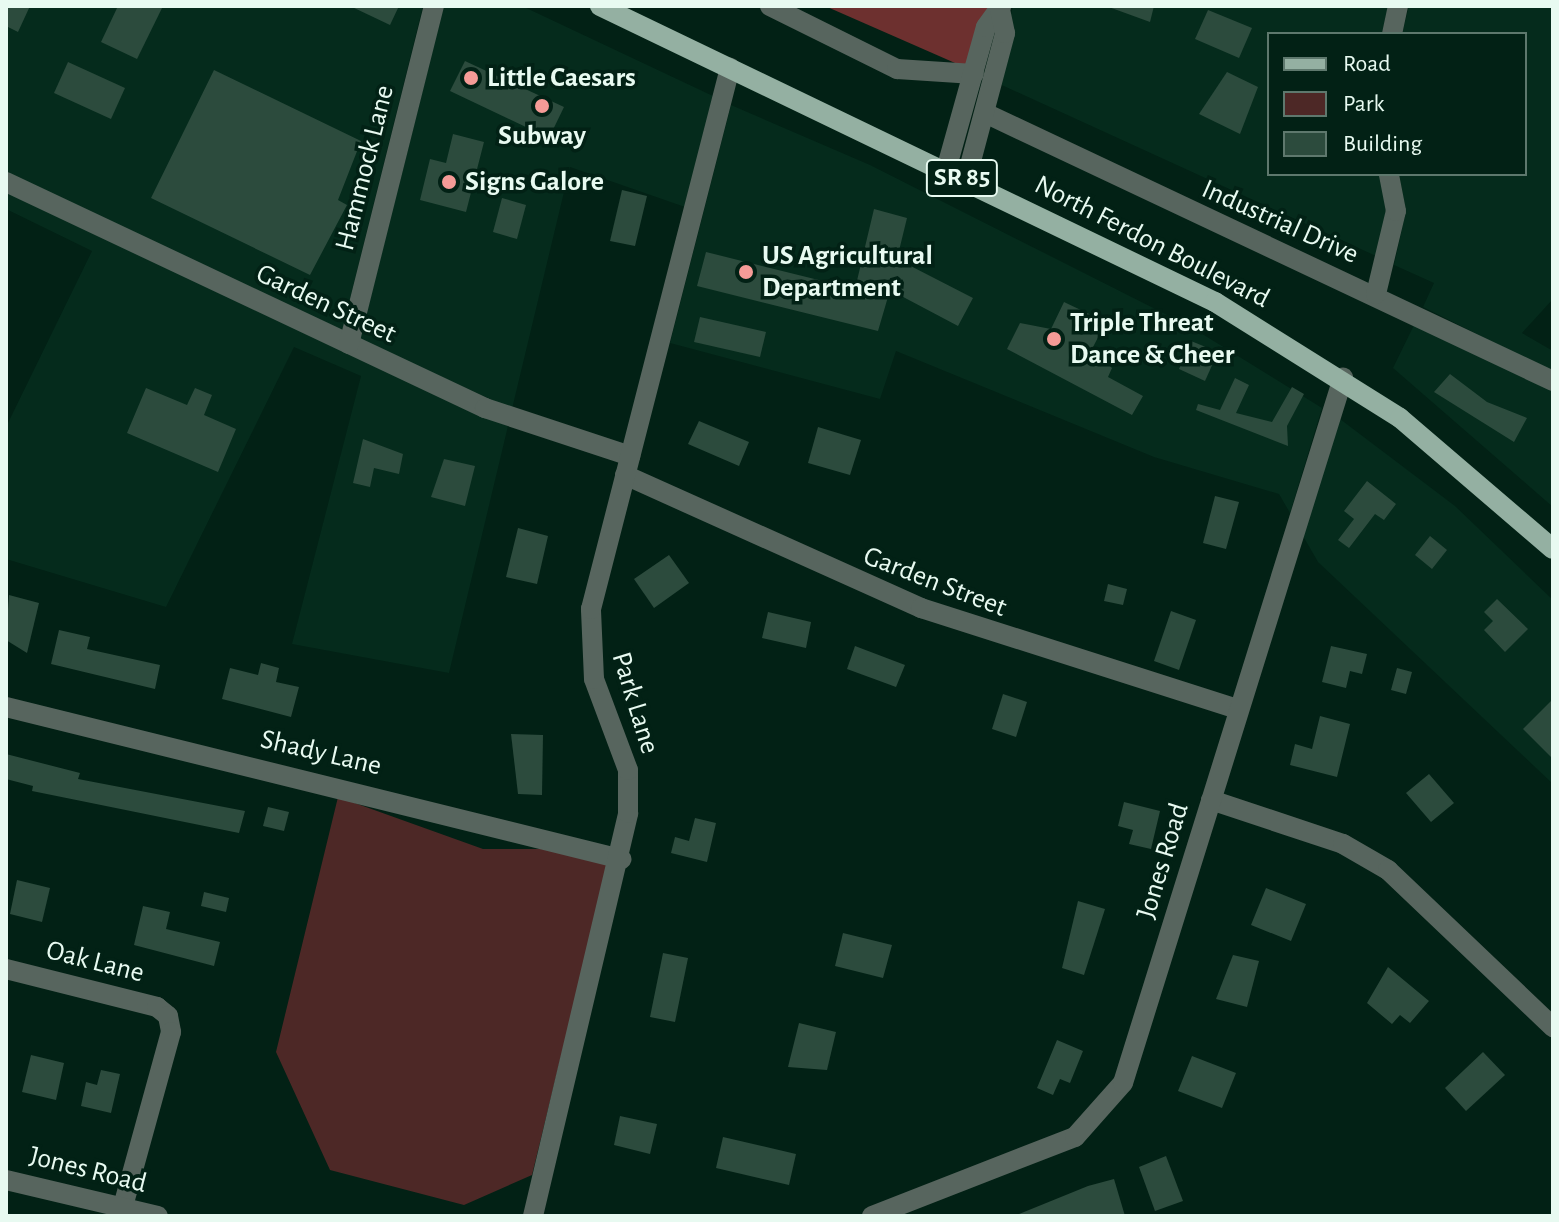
<!DOCTYPE html>
<style>
body{margin:0}
#map{position:relative;width:1559px;height:1222px;overflow:hidden;background:#022115;font-family:"Alegreya Sans",sans-serif}
div>[style]{position:absolute}
[style*='--x']{left:calc(var(--x)*1px);top:calc(var(--y)*1px);width:calc(var(--w)*1px);rotate:calc(var(--a)*1deg)}
.built>*{inset:0;background:#052b1c}
.green>*{inset:0;background:#4d2826}
.forest>*{inset:0;background:#6d302f}
.building>*{inset:0;background:#2c4b3d}
.minor>*{height:20px;margin:-10px;padding:0 10px;transform-origin:10px;border-radius:10px;background:#57655e}
.major>*{height:20px;margin:-10px;padding:0 10px;transform-origin:10px;border-radius:10px;background:#94b0a2}
.dots>*{width:22px;height:22px;translate:-50% -50%;box-sizing:border-box;border:4px solid #022115;border-radius:50%}
span{translate:-50% -50%;white-space:nowrap;text-align:center;line-height:1.15;-webkit-text-stroke:7px #022115;paint-order:stroke}
.shield-label span{padding:2px 6px;background:#022115;border:2px solid;border-radius:6px;-webkit-text-stroke-width:0}
.shield-label{font-size:26px;color:#e8faf1;font-weight:700}
.poi-label{font-size:28px;color:#e8faf1;font-weight:700}
.left{translate:0 -50%;text-align:left}
.street-label{font-size:28px;color:#e8faf1}
.frame{position:absolute;inset:0;border:8px solid #e8faf1;pointer-events:none}
.legend{position:absolute;left:1267px;top:32px;width:260px;height:144px;box-sizing:border-box;background:#022115;border:2px solid #5e786d;margin:0;padding:10px 14px;list-style:none;font-size:24px;color:#e8faf1}
.legend li{display:flex;align-items:center;gap:16px;height:40px}
.legend b{width:40px;border:2px solid #5e786d}
</style>
<div id="map">
<div class="built">
<i style="clip-path:polygon(6px 6px,423px 6px,342px 331px,6px 172px)"></i>
<i style="clip-path:polygon(444px 6px,522px 6px,713px 96px,685px 207px,570px 167px,512px 409px,360px 340px)"></i>
<i style="clip-path:polygon(1013px 6px,1388px 6px,1382px 34px,1269px 34px,1269px 174px,1380px 174px,1386px 211px,1376px 256px,995px 82px)"></i>
<i style="clip-path:polygon(1409px 6px,1553px 6px,1553px 299px,1522px 333px,1553px 351px,1553px 372px,1423px 307px,1434px 283px,1394px 265px,1406px 211px,1399px 174px,1525px 174px,1525px 34px,1402px 34px)"></i>
<i style="clip-path:polygon(731px 105px,870px 165px,1191px 327px,1322px 408px,1290px 513px,1279px 494px,1154px 457px,896px 351px,880px 399px,670px 343px)"></i>
<i style="clip-path:polygon(6px 191px,508px 426px,449px 673px,292px 644px,361px 376px,294px 347px,166px 607px,6px 559px,6px 427px,92px 251px,6px 209px)"></i>
<i style="clip-path:polygon(1415px 323px,1553px 391px,1553px 507px,1393px 368px)"></i>
<i style="clip-path:polygon(1340px 419px,1455px 506px,1553px 600px,1553px 784px,1318px 562px,1303px 536px)"></i>
</div>
<div class="green">
<i style="clip-path:polygon(338px 797px,483px 849px,550px 849px,608px 864px,532px 1175px,464px 1205px,330px 1170px,276px 1052px)"></i>
</div>
<div class="forest">
<i style="clip-path:polygon(825px 6px,993px 6px,971px 70px)"></i>
</div>
<div class="building">
<i style="clip-path:polygon(6px 6px,30px 6px,18px 32px,6px 26px)"></i>
<i style="clip-path:polygon(118px 6px,163px 6px,137px 59px,101px 42px)"></i>
<i style="clip-path:polygon(350px 6px,399px 6px,390px 25px)"></i>
<i style="clip-path:polygon(1106px 6px,1154px 6px,1150px 22px)"></i>
<i style="clip-path:polygon(1208px 10px,1252px 28px,1239px 58px,1195px 39px)"></i>
<i style="clip-path:polygon(465px 61px,564px 107px,549px 138px,450px 91px)"></i>
<i style="clip-path:polygon(68px 62px,125px 88px,111px 119px,54px 93px)"></i>
<i style="clip-path:polygon(214px 70px,361px 141px,338px 200px,347px 205px,310px 275px,151px 198px)"></i>
<i style="clip-path:polygon(1227px 72px,1258px 87px,1240px 134px,1199px 114px)"></i>
<i style="clip-path:polygon(453px 134px,484px 142px,466px 212px,420px 200px,430px 159px,446px 163px)"></i>
<i style="clip-path:polygon(622px 190px,647px 196px,635px 246px,610px 241px)"></i>
<i style="clip-path:polygon(502px 198px,526px 205px,517px 239px,493px 232px)"></i>
<i style="clip-path:polygon(874px 209px,907px 218px,897px 259px,973px 298px,958px 326px,890px 290px,878px 331px,697px 286px,706px 252px,855px 289px)"></i>
<i style="clip-path:polygon(1064px 302px,1106px 322px,1092px 349px,1112px 368px,1108px 377px,1143px 396px,1132px 415px,1007px 349px,1020px 323px,1051px 329px)"></i>
<i style="clip-path:polygon(700px 317px,766px 332px,760px 357px,694px 342px)"></i>
<i style="clip-path:polygon(1191px 341px,1218px 352px,1205px 381px,1179px 369px)"></i>
<i style="clip-path:polygon(1450px 374px,1487px 402px,1527px 418px,1514px 442px,1434px 392px)"></i>
<i style="clip-path:polygon(1235px 378px,1249px 385px,1236px 413px,1272px 422px,1292px 387px,1304px 394px,1287px 426px,1288px 446px,1196px 410px,1198px 404px,1220px 410px)"></i>
<i style="clip-path:polygon(146px 388px,187px 405px,195px 388px,212px 395px,204px 415px,236px 429px,218px 472px,127px 433px)"></i>
<i style="clip-path:polygon(699px 421px,749px 442px,739px 466px,688px 444px)"></i>
<i style="clip-path:polygon(818px 427px,861px 440px,850px 475px,808px 463px)"></i>
<i style="clip-path:polygon(363px 439px,403px 454px,399px 474px,374px 468px,370px 487px,353px 483px)"></i>
<i style="clip-path:polygon(444px 459px,475px 466px,465px 506px,431px 497px)"></i>
<i style="clip-path:polygon(1367px 481px,1396px 504px,1384px 520px,1375px 514px,1349px 548px,1338px 540px,1354px 519px,1344px 511px)"></i>
<i style="clip-path:polygon(1215px 496px,1239px 502px,1226px 549px,1203px 543px)"></i>
<i style="clip-path:polygon(518px 528px,548px 536px,537px 584px,506px 577px)"></i>
<i style="clip-path:polygon(1430px 536px,1447px 550px,1432px 569px,1415px 555px)"></i>
<i style="clip-path:polygon(669px 555px,689px 583px,654px 608px,634px 579px)"></i>
<i style="clip-path:polygon(1108px 584px,1127px 589px,1123px 605px,1104px 601px)"></i>
<i style="clip-path:polygon(9px 595px,39px 603px,27px 653px,6px 640px)"></i>
<i style="clip-path:polygon(1497px 599px,1528px 629px,1505px 652px,1484px 630px,1493px 621px,1484px 612px)"></i>
<i style="clip-path:polygon(1171px 611px,1196px 620px,1179px 670px,1154px 661px)"></i>
<i style="clip-path:polygon(768px 612px,811px 622px,806px 648px,762px 638px)"></i>
<i style="clip-path:polygon(59px 630px,90px 637px,87px 649px,160px 665px,155px 689px,51px 664px)"></i>
<i style="clip-path:polygon(855px 646px,905px 665px,896px 687px,847px 669px)"></i>
<i style="clip-path:polygon(1331px 646px,1367px 654px,1362px 674px,1350px 671px,1346px 688px,1322px 682px)"></i>
<i style="clip-path:polygon(261px 663px,279px 668px,276px 682px,299px 687px,291px 717px,222px 699px,230px 668px,258px 675px)"></i>
<i style="clip-path:polygon(1397px 668px,1412px 672px,1406px 694px,1391px 690px)"></i>
<i style="clip-path:polygon(1003px 694px,1027px 702px,1016px 737px,992px 729px)"></i>
<i style="clip-path:polygon(1553px 699px,1553px 759px,1523px 729px)"></i>
<i style="clip-path:polygon(1320px 716px,1350px 724px,1337px 777px,1290px 765px,1295px 744px,1312px 749px)"></i>
<i style="clip-path:polygon(511px 734px,543px 735px,542px 795px,518px 794px)"></i>
<i style="clip-path:polygon(6px 754px,80px 773px,78px 779px,245px 811px,239px 833px,32px 791px,33px 786px,6px 779px)"></i>
<i style="clip-path:polygon(1429px 774px,1454px 803px,1431px 822px,1406px 793px)"></i>
<i style="clip-path:polygon(1124px 802px,1160px 811px,1151px 849px,1129px 844px,1133px 830px,1118px 826px)"></i>
<i style="clip-path:polygon(268px 807px,289px 812px,284px 831px,263px 826px)"></i>
<i style="clip-path:polygon(695px 818px,716px 823px,707px 862px,671px 853px,675px 837px,689px 841px)"></i>
<i style="clip-path:polygon(17px 880px,50px 888px,42px 922px,10px 914px)"></i>
<i style="clip-path:polygon(1266px 888px,1306px 904px,1291px 941px,1251px 925px)"></i>
<i style="clip-path:polygon(204px 892px,229px 898px,226px 912px,201px 906px)"></i>
<i style="clip-path:polygon(1078px 901px,1105px 909px,1084px 975px,1062px 968px)"></i>
<i style="clip-path:polygon(143px 906px,170px 912px,166px 929px,220px 942px,214px 966px,134px 945px)"></i>
<i style="clip-path:polygon(843px 933px,892px 945px,883px 978px,835px 966px)"></i>
<i style="clip-path:polygon(663px 953px,688px 958px,675px 1022px,650px 1017px)"></i>
<i style="clip-path:polygon(1233px 955px,1259px 961px,1247px 1007px,1216px 999px)"></i>
<i style="clip-path:polygon(1388px 967px,1429px 1001px,1410px 1023px,1400px 1015px,1392px 1024px,1367px 1003px)"></i>
<i style="clip-path:polygon(799px 1023px,836px 1032px,827px 1070px,788px 1067px)"></i>
<i style="clip-path:polygon(1057px 1040px,1083px 1051px,1070px 1083px,1060px 1079px,1053px 1095px,1037px 1088px)"></i>
<i style="clip-path:polygon(1483px 1052px,1505px 1075px,1466px 1111px,1445px 1088px)"></i>
<i style="clip-path:polygon(31px 1055px,64px 1063px,56px 1100px,22px 1092px)"></i>
<i style="clip-path:polygon(1192px 1056px,1236px 1073px,1222px 1108px,1178px 1091px)"></i>
<i style="clip-path:polygon(101px 1070px,120px 1074px,111px 1113px,81px 1106px,86px 1082px,97px 1085px)"></i>
<i style="clip-path:polygon(620px 1116px,657px 1124px,650px 1154px,614px 1145px)"></i>
<i style="clip-path:polygon(723px 1137px,796px 1154px,789px 1185px,716px 1168px)"></i>
<i style="clip-path:polygon(1166px 1156px,1183px 1201px,1155px 1211px,1139px 1167px)"></i>
<i style="clip-path:polygon(1114px 1179px,1125px 1216px,1014px 1216px,1088px 1186px)"></i>
</div>
<div class="minor">
<i style="--x:770;--y:6;--w:142;--a:26.4"></i>
<i style="--x:897;--y:69;--w:77;--a:3.7"></i>
<i style="--x:1392;--y:34;--w:29;--a:-78"></i>
<i style="--x:985;--y:113;--w:628;--a:25.26"></i>
<i style="--x:946;--y:170;--w:148;--a:-74.4"></i>
<i style="--x:986;--y:27;--w:26;--a:-54"></i>
<i style="--x:966;--y:180;--w:152;--a:-75.1"></i>
<i style="--x:1005;--y:33;--w:25;--a:-102"></i>
<i style="--x:6;--y:182;--w:530;--a:25.26"></i>
<i style="--x:485;--y:408;--w:153;--a:18.3"></i>
<i style="--x:1376;--y:294;--w:85;--a:-76.5"></i>
<i style="--x:1396;--y:211;--w:38;--a:-101"></i>
<i style="--x:349;--y:344;--w:349;--a:-75.9"></i>
<i style="--x:625;--y:475;--w:325;--a:24.2"></i>
<i style="--x:921;--y:608;--w:332;--a:17.7"></i>
<i style="--x:6;--y:707;--w:634;--a:13.88"></i>
<i style="--x:1211;--y:800;--w:139;--a:18.4"></i>
<i style="--x:1343;--y:844;--w:52;--a:30"></i>
<i style="--x:1388;--y:870;--w:228;--a:43.6"></i>
<i style="--x:6;--y:969;--w:156;--a:14.1"></i>
<i style="--x:157;--y:1007;--w:14;--a:39"></i>
<i style="--x:168;--y:1016;--w:16;--a:79"></i>
<i style="--x:171;--y:1032;--w:180;--a:105.4"></i>
<i style="--x:6;--y:1180;--w:156;--a:13.3"></i>
<i style="--x:533;--y:1216;--w:414;--a:-76.7"></i>
<i style="--x:628;--y:813;--w:43;--a:-90"></i>
<i style="--x:628;--y:770;--w:97;--a:-110.5"></i>
<i style="--x:594;--y:679;--w:70;--a:-92.5"></i>
<i style="--x:591;--y:609;--w:559;--a:-75.59"></i>
<i style="--x:872;--y:1216;--w:218;--a:-21.3"></i>
<i style="--x:1075;--y:1137;--w:72;--a:-48.4"></i>
<i style="--x:1123;--y:1083;--w:739;--a:-72.67"></i>
</div>
<div class="major">
<i style="--x:600;--y:6;--w:683;--a:25.7"></i>
<i style="--x:1215;--y:302;--w:218;--a:32.1"></i>
<i style="--x:1400;--y:418;--w:201;--a:40.6"></i>
</div>
<div class="dots">
<i style="left:471px;top:78px;background:#f59b97"></i>
<i style="left:542px;top:106px;background:#f59b97"></i>
<i style="left:449px;top:182px;background:#f59b97"></i>
<i style="left:746px;top:272px;background:#f59b97"></i>
<i style="left:1054px;top:339px;background:#f59b97"></i>
</div>
<div class="shield-label">
<span style="left:962px;top:178px">SR 85</span>
</div>
<div class="poi-label">
<span class="left" style="left:487px;top:78px">Little Caesars</span>
<span style="left:542px;top:136px">Subway</span>
<span class="left" style="left:465px;top:182px">Signs Galore</span>
<span class="left" style="left:762px;top:272px">US Agricultural<br>Department</span>
<span class="left" style="left:1070px;top:339px">Triple Threat<br>Dance &amp; Cheer</span>
</div>
<div class="street-label">
<span style="left:365px;top:168px;rotate:-76deg">Hammock Lane</span>
<span style="left:1280px;top:222px;rotate:24deg">Industrial Drive</span>
<span style="left:1152px;top:242px;rotate:27deg">North Ferdon Boulevard</span>
<span style="left:326px;top:304px;rotate:25deg">Garden Street</span>
<span style="left:935px;top:582px;rotate:21deg">Garden Street</span>
<span style="left:635px;top:703px;rotate:73deg">Park Lane</span>
<span style="left:321px;top:753px;rotate:13deg">Shady Lane</span>
<span style="left:1163px;top:861px;rotate:-73deg">Jones Road</span>
<span style="left:95px;top:962px;rotate:14deg">Oak Lane</span>
<span style="left:88px;top:1170px;rotate:14deg">Jones Road</span>
</div>
<div class="frame"></div>
<ul class="legend">
<li><b style="height:10px;background:#94b0a2"></b>Road</li>
<li><b style="height:22px;background:#4d2826"></b>Park</li>
<li><b style="height:22px;background:#2c4b3d"></b>Building</li>
</ul>
</div>
